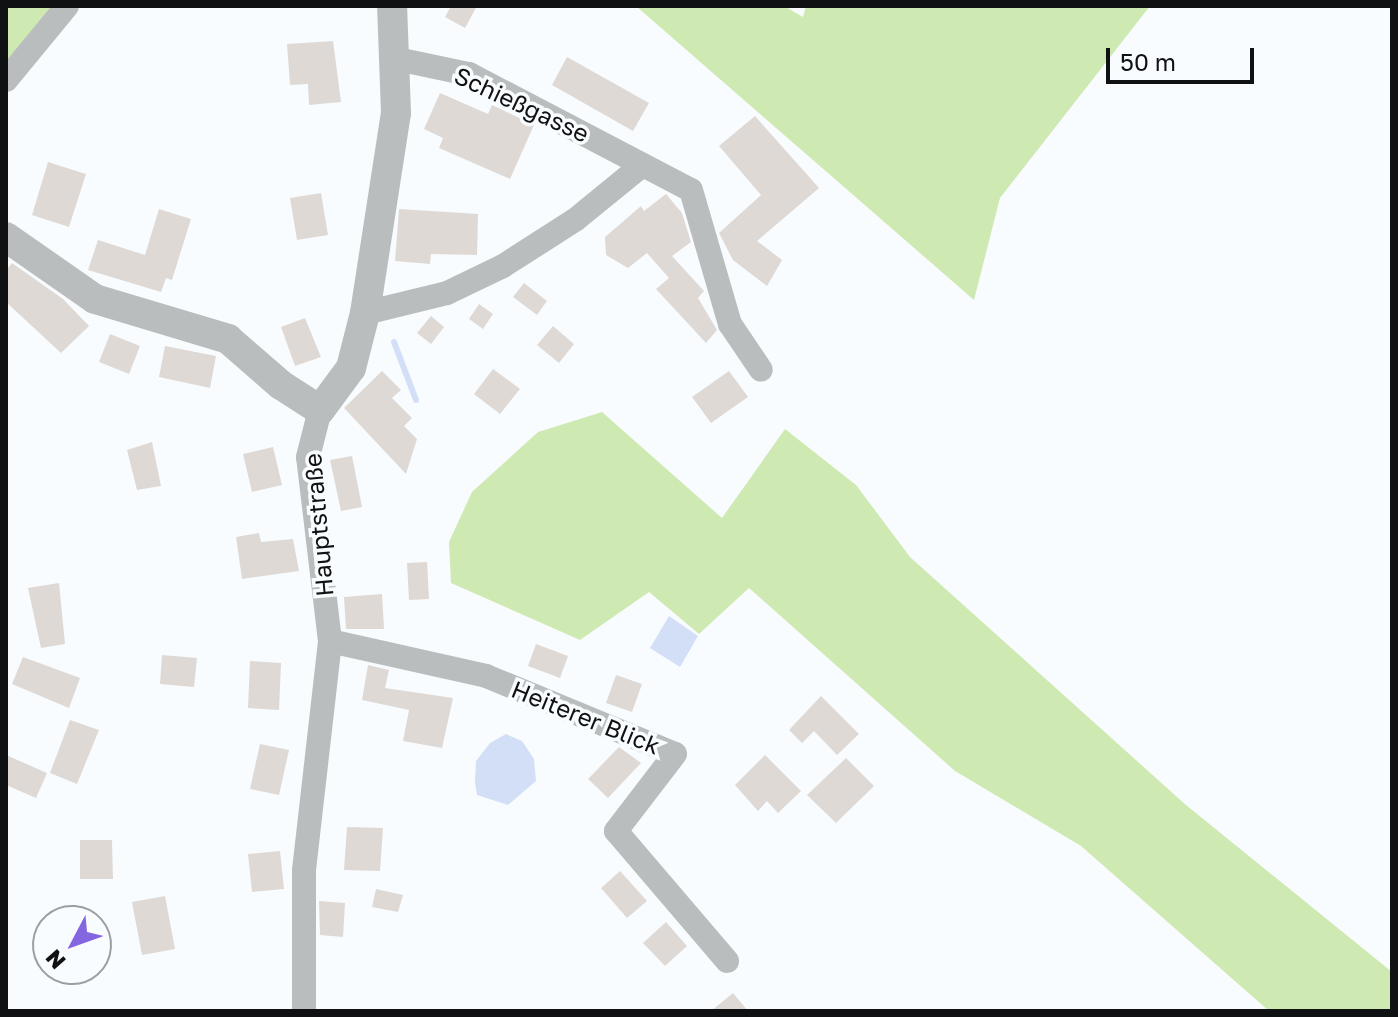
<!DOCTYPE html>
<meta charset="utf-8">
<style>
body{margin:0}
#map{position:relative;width:1398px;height:1017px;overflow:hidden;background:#f9fcff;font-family:"Golos Text",sans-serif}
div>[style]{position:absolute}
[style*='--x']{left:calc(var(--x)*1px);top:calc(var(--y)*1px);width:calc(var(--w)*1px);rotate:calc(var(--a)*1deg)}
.green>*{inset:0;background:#cfe9b2}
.water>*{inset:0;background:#d3dff7}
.stream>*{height:6px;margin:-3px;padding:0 3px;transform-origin:3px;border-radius:3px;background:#d3dff7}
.building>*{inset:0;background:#ded9d5}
.minor>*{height:24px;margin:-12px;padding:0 12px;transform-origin:12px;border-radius:12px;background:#babdbe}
.tertiary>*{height:30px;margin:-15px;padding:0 15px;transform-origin:15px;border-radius:15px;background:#babdbe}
span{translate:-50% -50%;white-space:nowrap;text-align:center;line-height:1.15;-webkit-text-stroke:7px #f9fcff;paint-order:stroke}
.street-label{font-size:24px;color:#101113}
.frame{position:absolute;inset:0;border:8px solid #101113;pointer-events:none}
.north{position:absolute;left:32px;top:905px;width:80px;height:80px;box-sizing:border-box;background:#f9fcff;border:2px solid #9c9ea1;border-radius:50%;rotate:229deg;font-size:22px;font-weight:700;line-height:32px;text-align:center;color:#101113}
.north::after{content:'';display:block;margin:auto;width:28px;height:36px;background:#8466e1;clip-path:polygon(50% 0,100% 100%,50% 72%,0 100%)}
.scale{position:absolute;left:1106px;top:48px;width:148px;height:36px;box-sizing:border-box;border:4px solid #101113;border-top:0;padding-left:10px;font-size:24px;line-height:28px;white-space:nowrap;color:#101113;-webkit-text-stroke:6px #f9fcff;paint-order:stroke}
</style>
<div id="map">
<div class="green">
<i style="clip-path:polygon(6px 6px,59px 6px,6px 69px)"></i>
<i style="clip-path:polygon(784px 6px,803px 17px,806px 6px,1150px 6px,1000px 198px,974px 300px,637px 7px)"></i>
<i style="clip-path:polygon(602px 412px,722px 518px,785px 429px,856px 485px,910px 557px,1186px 805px,1392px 972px,1392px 1011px,1269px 1011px,1081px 846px,955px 771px,749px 588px,699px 634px,649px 592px,580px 640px,451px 583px,449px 542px,472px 492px,538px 432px)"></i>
</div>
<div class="water">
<i style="clip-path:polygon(669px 616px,698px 636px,680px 667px,650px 648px)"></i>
<i style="clip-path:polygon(506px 734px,522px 741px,534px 759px,536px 781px,508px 805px,477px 795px,475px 782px,476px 761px,490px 743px)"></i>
</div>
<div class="stream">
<i style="--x:394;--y:342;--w:62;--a:69.2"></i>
</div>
<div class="building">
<i style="clip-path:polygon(451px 6px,477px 6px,465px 28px,445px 17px)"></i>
<i style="clip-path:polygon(333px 41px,341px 102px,309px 105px,308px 84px,290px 85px,287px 44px)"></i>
<i style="clip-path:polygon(567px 57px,649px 103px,633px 131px,552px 85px)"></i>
<i style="clip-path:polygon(440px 93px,488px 114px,492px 105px,534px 125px,510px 179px,439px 148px,443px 138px,424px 129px)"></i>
<i style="clip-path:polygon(755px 116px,819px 188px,757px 241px,782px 260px,767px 286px,733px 260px,719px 233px,761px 195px,719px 146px)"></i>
<i style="clip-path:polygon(48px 162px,86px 174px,69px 227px,32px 215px)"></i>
<i style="clip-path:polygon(321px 193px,328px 235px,297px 240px,290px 198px)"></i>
<i style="clip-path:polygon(666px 194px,682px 213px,691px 242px,672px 256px,704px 291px,698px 298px,717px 330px,706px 343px,656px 289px,669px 278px,647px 253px,628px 268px,606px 255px,605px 237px,641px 206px,644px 211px)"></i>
<i style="clip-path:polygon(159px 209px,191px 219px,172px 280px,166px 278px,161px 292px,88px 270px,98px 240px,145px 255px)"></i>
<i style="clip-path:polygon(399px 209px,478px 214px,477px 255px,431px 254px,430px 264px,395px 261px)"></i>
<i style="clip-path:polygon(12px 263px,63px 299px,89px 326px,61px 353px,6px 302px,6px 270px)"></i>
<i style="clip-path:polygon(524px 283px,547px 301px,537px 315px,513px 297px)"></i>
<i style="clip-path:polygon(479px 304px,493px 314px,483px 329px,469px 319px)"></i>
<i style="clip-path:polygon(431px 316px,444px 327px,431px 344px,417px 333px)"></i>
<i style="clip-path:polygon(305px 318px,321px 357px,295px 366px,281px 327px)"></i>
<i style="clip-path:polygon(553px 326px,574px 344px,559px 363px,537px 345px)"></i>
<i style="clip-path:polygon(110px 334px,140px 346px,129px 374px,99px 362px)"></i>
<i style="clip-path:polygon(165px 346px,216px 356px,210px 388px,159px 377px)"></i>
<i style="clip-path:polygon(493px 369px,520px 389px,500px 414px,474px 394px)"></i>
<i style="clip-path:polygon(382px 371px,401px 390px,392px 398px,412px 418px,404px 426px,417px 439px,406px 474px,344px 408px)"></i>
<i style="clip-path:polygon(729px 371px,748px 397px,711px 423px,692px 397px)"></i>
<i style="clip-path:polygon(152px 442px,161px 486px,137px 490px,127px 450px)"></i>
<i style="clip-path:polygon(273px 447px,282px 485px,252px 492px,243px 454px)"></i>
<i style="clip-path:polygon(352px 456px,362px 507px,341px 511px,330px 460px)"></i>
<i style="clip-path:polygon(259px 533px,261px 542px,293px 539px,299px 571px,242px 579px,236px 537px)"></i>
<i style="clip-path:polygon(427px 562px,429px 599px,409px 600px,407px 563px)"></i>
<i style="clip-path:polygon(59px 583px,65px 644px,41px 648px,28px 588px)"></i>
<i style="clip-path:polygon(382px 594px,384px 629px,346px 629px,344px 597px)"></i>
<i style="clip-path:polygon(536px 644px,568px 656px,560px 678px,528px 666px)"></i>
<i style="clip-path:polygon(162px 655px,197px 658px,194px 687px,160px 684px)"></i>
<i style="clip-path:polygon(23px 657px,80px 678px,69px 708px,12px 684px)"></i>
<i style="clip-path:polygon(250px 661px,281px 663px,279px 710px,248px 708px)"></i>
<i style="clip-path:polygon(368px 665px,389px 670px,385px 688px,453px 698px,442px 748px,403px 741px,409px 710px,362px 700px)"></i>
<i style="clip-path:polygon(616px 675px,642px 684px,632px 712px,606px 703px)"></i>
<i style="clip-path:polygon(821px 696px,859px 734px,837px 755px,814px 731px,802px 743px,789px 730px)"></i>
<i style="clip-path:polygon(70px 720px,99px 730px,77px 784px,50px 773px)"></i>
<i style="clip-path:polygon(260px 744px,289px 750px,279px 795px,250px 789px)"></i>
<i style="clip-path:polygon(619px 747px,641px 763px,608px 798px,588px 779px)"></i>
<i style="clip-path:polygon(6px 755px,47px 773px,36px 798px,6px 785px)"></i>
<i style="clip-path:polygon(765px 755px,801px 791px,778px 813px,767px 801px,758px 811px,735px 785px)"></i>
<i style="clip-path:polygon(846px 758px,874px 786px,836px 823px,807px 795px)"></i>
<i style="clip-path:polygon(347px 827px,383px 828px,380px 871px,344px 870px)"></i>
<i style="clip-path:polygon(80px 840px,112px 840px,113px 879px,80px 879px)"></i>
<i style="clip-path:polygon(280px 851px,284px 889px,252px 892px,248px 854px)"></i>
<i style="clip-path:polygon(620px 871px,647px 901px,627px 918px,601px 888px)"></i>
<i style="clip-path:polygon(376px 889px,403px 895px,398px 912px,372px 907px)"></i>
<i style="clip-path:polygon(165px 896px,175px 949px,142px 955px,132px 902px)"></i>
<i style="clip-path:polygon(319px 901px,345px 903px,343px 937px,320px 935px)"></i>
<i style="clip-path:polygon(666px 922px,687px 946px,665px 966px,643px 943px)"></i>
<i style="clip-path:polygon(733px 993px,748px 1011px,711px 1011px)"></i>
</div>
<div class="minor">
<i style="--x:397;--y:59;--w:74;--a:11.8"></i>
<i style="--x:469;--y:74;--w:250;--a:27.6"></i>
<i style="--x:691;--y:190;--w:140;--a:73.8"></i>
<i style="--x:730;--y:324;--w:55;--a:56"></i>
<i style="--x:6;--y:80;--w:96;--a:-50.5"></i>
<i style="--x:365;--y:313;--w:84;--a:-13.7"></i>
<i style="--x:447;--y:293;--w:62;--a:-25.7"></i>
<i style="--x:503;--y:266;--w:85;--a:-32.6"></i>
<i style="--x:575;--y:220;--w:84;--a:-39.2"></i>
<i style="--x:330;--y:641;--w:160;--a:12.6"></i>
<i style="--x:486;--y:676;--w:204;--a:22.4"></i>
<i style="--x:675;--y:754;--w:97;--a:127.5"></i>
<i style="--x:616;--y:831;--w:171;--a:49.5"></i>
<i style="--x:304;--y:1011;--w:141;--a:-90"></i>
<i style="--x:304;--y:870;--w:230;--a:-83.5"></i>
<i style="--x:330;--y:641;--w:185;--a:-96.8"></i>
<i style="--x:308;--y:457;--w:49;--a:-75.7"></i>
</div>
<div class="tertiary">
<i style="--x:6;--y:237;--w:108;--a:34.9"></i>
<i style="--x:95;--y:299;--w:139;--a:16.7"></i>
<i style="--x:228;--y:339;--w:70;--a:41"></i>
<i style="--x:281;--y:385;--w:46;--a:32.7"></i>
<i style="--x:320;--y:410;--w:52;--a:-53.6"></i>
<i style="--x:351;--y:368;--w:57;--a:-75.7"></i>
<i style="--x:365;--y:313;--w:202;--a:-81.2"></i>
<i style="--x:396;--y:113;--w:107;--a:-92.1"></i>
</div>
<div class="street-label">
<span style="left:522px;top:104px;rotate:25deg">Schießgasse</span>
<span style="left:318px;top:525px;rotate:-95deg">Hauptstraße</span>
<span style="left:586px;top:717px;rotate:22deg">Heiterer Blick</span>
</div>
<div class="frame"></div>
<div class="north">N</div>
<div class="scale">50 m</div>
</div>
